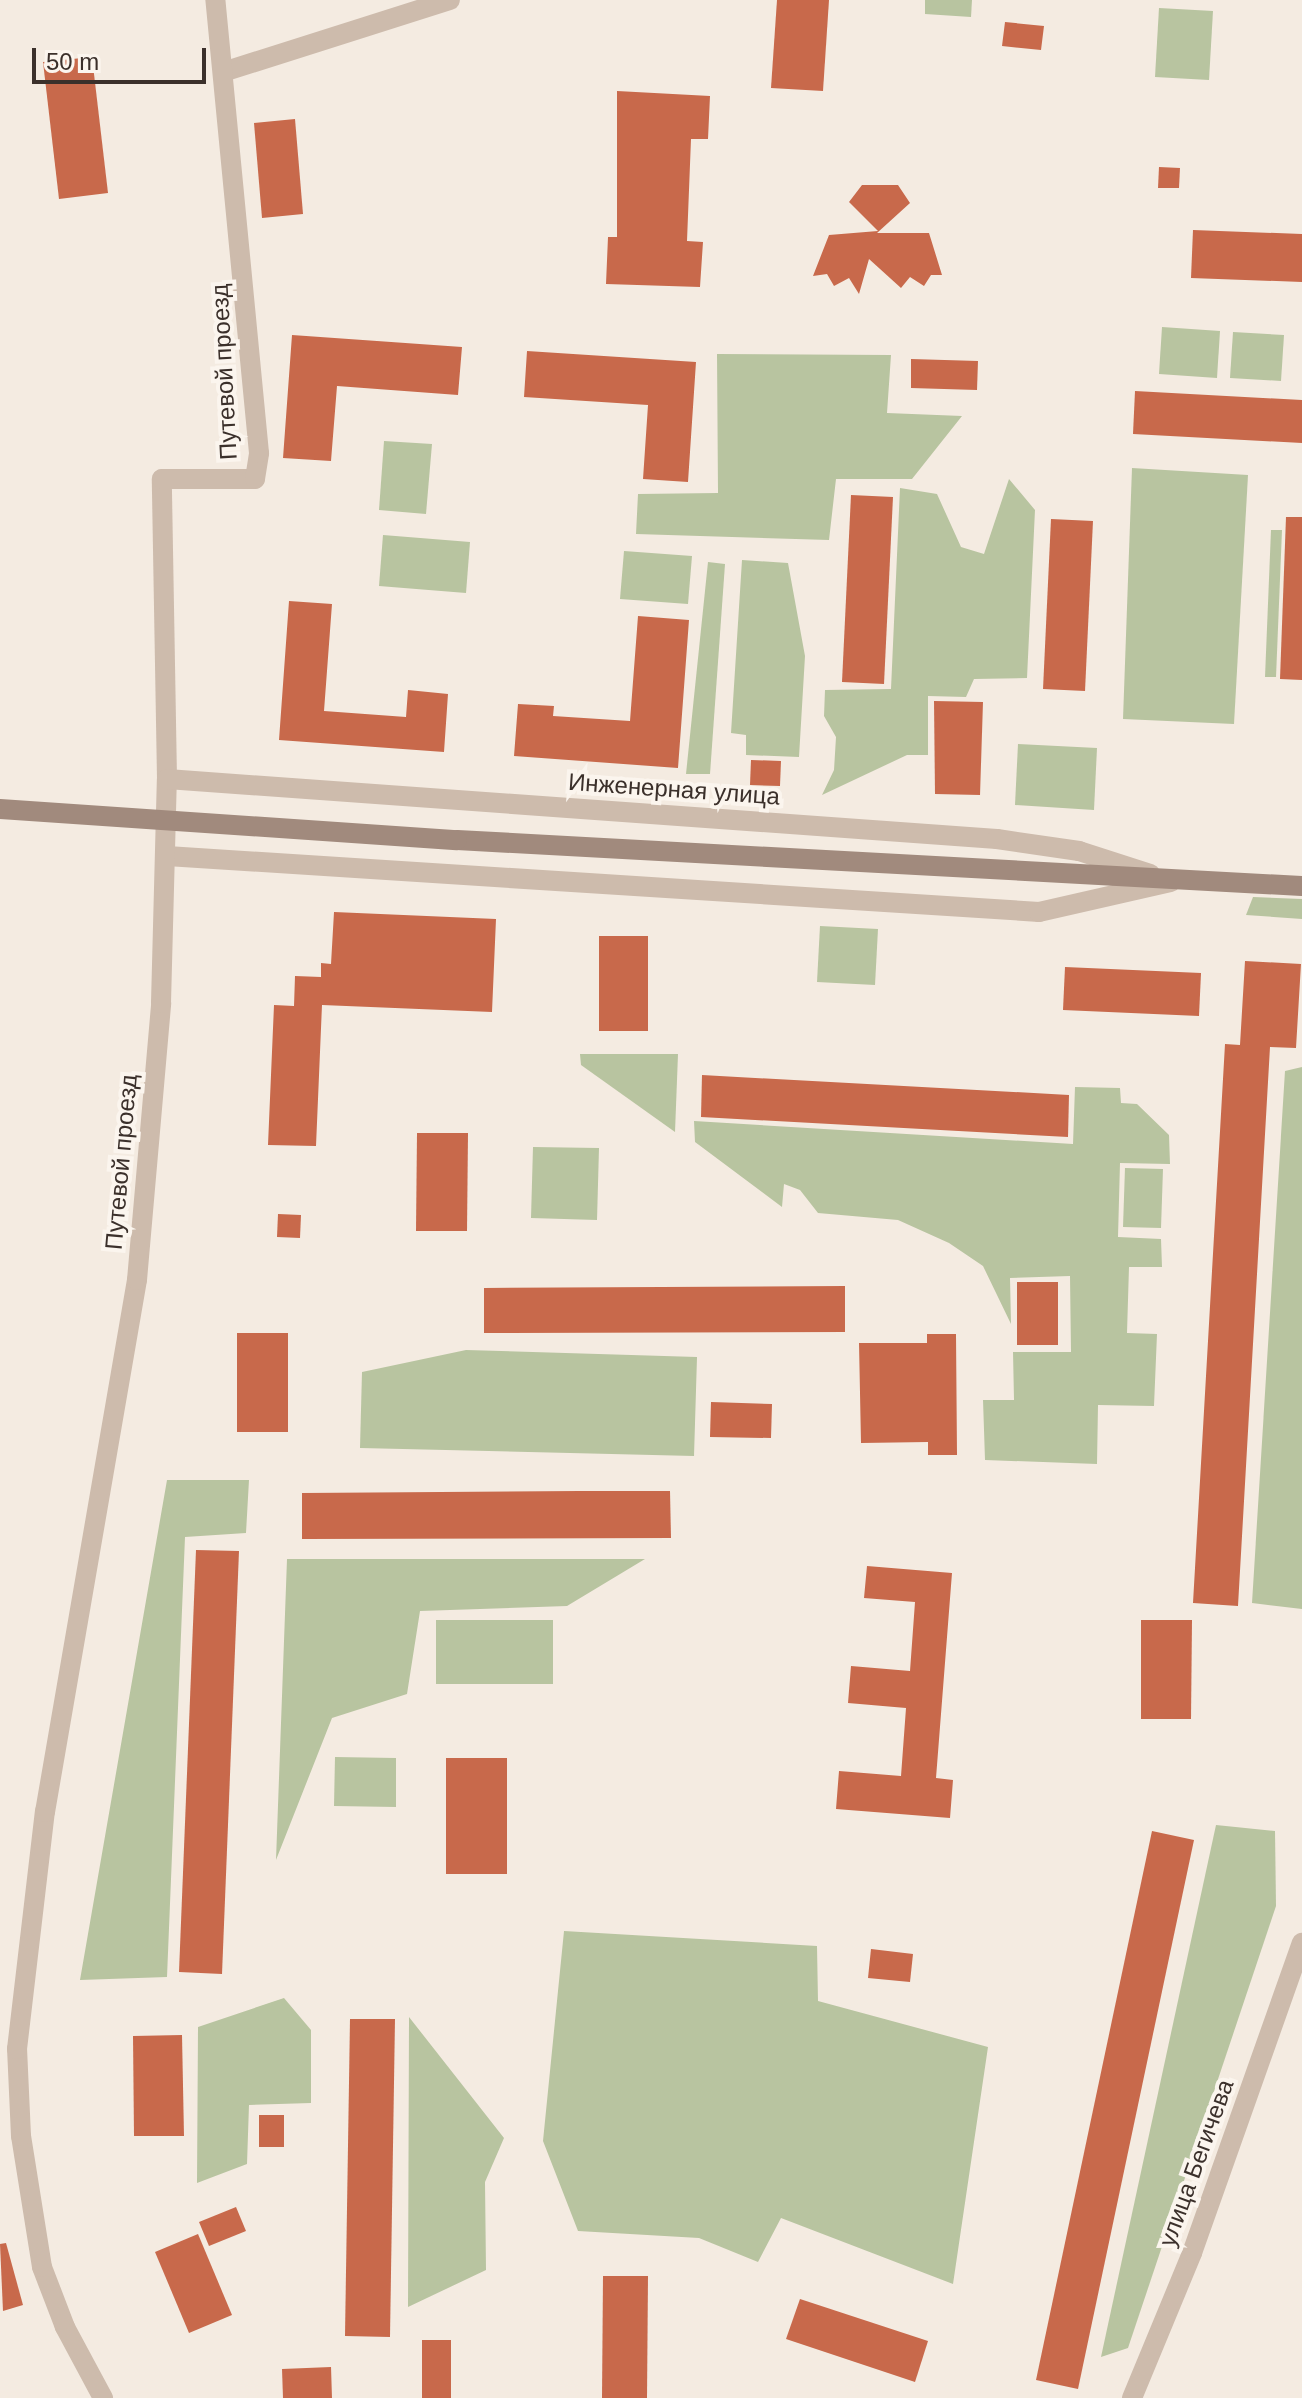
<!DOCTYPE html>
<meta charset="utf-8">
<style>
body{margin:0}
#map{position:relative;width:1302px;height:2398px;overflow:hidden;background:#f4ebe1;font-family:Helvetica,sans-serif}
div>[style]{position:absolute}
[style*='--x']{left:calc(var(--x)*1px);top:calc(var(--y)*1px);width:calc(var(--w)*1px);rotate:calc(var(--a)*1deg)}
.green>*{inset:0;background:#b8c4a0}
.building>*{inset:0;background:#c8694b}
.minor>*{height:20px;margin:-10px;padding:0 10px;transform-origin:10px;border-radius:10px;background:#cdbbac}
.tertiary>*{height:20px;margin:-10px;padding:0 10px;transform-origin:10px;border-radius:10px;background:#cdbbac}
.secondary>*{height:20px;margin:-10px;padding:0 10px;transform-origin:10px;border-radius:10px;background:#a18a7d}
.secondary-bridge>*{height:20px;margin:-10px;padding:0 10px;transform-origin:10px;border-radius:10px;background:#a18a7d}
span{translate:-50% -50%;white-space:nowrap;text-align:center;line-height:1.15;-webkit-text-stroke:8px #fbf5ee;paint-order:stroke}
.street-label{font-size:24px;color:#3b302b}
.scale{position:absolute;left:32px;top:48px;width:174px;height:36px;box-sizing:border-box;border:4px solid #3b302b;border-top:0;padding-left:10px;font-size:24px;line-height:28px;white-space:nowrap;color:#3b302b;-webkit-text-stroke:6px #fbf5ee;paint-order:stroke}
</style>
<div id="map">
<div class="green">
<i style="clip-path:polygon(925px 0,972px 0,971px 17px,925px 14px)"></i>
<i style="clip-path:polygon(1159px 8px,1213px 11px,1209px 80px,1155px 77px)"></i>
<i style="clip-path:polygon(1162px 327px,1220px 331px,1217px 378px,1159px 374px)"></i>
<i style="clip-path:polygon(1233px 332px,1284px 335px,1281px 381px,1230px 378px)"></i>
<i style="clip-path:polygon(717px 354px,891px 355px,887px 413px,962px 416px,912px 479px,836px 479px,829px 540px,636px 534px,638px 494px,718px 493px)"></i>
<i style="clip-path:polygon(384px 441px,432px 444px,426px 514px,379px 510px)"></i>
<i style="clip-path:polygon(1132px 468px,1248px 475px,1234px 724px,1123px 719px)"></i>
<i style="clip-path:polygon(1009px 479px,1035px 510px,1027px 678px,974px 679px,966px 697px,928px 696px,928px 755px,907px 755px,822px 795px,834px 770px,836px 737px,824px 716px,825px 690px,891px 689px,900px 488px,937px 494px,961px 547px,984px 554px)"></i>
<i style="clip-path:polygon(1271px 530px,1282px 530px,1276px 677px,1265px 677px)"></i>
<i style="clip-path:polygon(383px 535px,470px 542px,466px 593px,379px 586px)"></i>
<i style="clip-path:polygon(624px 551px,692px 556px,688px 604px,620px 599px)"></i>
<i style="clip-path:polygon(742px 560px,788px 563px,805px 656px,799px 757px,746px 755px,746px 735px,731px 733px)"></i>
<i style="clip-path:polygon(708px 562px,725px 564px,710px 774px,686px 774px)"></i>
<i style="clip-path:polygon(1018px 744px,1097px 748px,1094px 810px,1015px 805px)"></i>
<i style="clip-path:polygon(1253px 897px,1302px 899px,1302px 919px,1246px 915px)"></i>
<i style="clip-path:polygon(820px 926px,878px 929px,875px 985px,817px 982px)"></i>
<i style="clip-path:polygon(580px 1054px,678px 1054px,675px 1132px,581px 1065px)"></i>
<i style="clip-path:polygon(1302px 1067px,1302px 1609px,1252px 1603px,1285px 1071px)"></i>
<i style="clip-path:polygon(1075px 1087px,1120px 1088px,1121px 1103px,1137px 1104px,1169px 1135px,1170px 1164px,1120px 1163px,1118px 1237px,1161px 1239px,1162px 1267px,1129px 1267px,1127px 1333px,1157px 1334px,1154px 1406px,1098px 1405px,1097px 1464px,985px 1460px,983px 1400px,1014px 1400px,1013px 1352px,1071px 1352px,1070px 1276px,1010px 1278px,1011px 1324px,983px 1266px,949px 1243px,898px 1220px,818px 1213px,800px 1190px,784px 1184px,782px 1207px,695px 1142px,694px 1121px,1073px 1144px)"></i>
<i style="clip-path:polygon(533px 1147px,599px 1148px,597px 1220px,531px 1218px)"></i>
<i style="clip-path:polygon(1125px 1168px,1163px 1169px,1161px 1228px,1123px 1227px)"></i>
<i style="clip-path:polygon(466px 1350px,697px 1357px,694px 1456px,360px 1448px,362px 1372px)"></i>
<i style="clip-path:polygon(167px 1480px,249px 1480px,246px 1533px,185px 1537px,167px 1977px,80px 1980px)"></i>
<i style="clip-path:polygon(287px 1559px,645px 1559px,567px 1606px,420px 1611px,407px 1694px,332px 1718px,276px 1860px)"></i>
<i style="clip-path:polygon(436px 1620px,553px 1620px,553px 1684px,436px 1684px)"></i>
<i style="clip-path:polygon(335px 1757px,396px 1758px,396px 1807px,334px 1806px)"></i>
<i style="clip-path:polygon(1216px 1825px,1275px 1831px,1276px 1906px,1128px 2348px,1101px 2357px)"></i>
<i style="clip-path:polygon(564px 1931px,817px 1946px,818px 2001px,988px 2047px,953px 2284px,781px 2218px,758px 2262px,699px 2238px,578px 2231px,543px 2141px)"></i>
<i style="clip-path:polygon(284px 1998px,311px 2030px,311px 2103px,249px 2105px,247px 2164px,197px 2183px,198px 2027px)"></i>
<i style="clip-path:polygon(409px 2017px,504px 2138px,485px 2182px,486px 2270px,408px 2307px)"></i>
</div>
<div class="building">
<i style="clip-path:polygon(777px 0,829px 0,823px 91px,771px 88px)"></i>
<i style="clip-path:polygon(1005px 22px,1044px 26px,1041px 50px,1002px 46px)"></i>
<i style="clip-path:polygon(92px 57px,108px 193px,59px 199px,43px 62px)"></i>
<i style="clip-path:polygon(617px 91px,710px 96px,708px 139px,691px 139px,687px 241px,703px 242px,700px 287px,606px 284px,608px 237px,617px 237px)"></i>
<i style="clip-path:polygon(295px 119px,303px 214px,262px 218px,254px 123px)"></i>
<i style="clip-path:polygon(1159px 167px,1180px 168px,1179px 188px,1158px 188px)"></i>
<i style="clip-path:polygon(862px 185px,898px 185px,910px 203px,877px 233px,929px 233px,942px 275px,931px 275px,924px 286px,910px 277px,901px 288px,869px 259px,859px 294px,849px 278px,834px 286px,827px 274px,813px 276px,829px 235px,878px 231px,849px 202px)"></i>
<i style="clip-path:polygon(1193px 230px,1302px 234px,1302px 282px,1191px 278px)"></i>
<i style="clip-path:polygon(292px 335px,462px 347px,458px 395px,337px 386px,331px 461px,283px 458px)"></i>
<i style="clip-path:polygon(527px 351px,696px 362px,688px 482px,643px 479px,648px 405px,524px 397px)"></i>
<i style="clip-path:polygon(911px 359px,978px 361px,977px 390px,911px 388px)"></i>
<i style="clip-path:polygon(1135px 391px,1302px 400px,1302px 443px,1133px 434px)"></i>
<i style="clip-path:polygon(851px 495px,893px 497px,884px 684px,842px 682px)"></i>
<i style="clip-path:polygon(1286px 517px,1302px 517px,1302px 680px,1280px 679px)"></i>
<i style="clip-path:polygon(1051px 519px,1093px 521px,1085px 691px,1043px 689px)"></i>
<i style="clip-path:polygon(289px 601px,332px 604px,324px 711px,406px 717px,408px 690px,448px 694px,444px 752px,279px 740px)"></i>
<i style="clip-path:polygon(638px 616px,689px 620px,678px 768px,514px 756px,518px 704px,554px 706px,553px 716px,630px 721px)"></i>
<i style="clip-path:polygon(934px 701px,983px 702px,980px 795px,935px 794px)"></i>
<i style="clip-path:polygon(751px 760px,781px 761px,780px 786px,750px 785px)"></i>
<i style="clip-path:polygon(334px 912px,496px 919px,492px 1012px,322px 1005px,316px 1146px,268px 1145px,274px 1005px,294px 1006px,295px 976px,321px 977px,321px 963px,331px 964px)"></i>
<i style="clip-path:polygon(599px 936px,648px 936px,648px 1031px,599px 1031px)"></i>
<i style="clip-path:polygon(1245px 961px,1301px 964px,1296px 1048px,1270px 1047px,1238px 1606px,1193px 1603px,1225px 1044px,1240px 1045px)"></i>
<i style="clip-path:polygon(1065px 967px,1201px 973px,1199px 1016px,1063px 1010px)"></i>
<i style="clip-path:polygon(702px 1075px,1069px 1095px,1068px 1137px,701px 1117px)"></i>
<i style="clip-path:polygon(417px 1133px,468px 1133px,467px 1231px,416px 1231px)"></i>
<i style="clip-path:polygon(278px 1214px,301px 1215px,300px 1238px,277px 1237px)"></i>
<i style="clip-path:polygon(1017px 1282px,1058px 1282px,1058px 1345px,1017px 1345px)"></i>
<i style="clip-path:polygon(845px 1286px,845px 1332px,484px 1333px,484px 1288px)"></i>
<i style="clip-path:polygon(237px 1333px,288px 1333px,288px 1432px,237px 1432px)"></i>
<i style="clip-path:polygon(927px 1334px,956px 1334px,957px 1455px,928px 1455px,928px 1442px,861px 1443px,859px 1343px,927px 1343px)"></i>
<i style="clip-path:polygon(711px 1402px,772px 1404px,771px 1438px,710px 1437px)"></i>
<i style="clip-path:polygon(580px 1491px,670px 1491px,671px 1538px,302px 1539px,302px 1493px)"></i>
<i style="clip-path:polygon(196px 1550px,239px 1551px,222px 1974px,179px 1972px)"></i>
<i style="clip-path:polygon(867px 1566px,952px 1573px,936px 1778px,953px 1780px,950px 1818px,836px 1809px,839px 1771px,901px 1776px,906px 1708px,848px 1703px,851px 1666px,910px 1671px,915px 1602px,864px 1598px)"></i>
<i style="clip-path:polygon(1141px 1620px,1192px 1620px,1191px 1719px,1141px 1719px)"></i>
<i style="clip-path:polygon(446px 1758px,507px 1758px,507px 1874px,446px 1874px)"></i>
<i style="clip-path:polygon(1152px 1831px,1194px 1840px,1078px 2389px,1036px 2380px)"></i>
<i style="clip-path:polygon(871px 1949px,913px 1954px,910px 1982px,868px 1978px)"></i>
<i style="clip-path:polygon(350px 2019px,395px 2019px,390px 2337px,345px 2336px)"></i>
<i style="clip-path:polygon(182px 2035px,184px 2136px,134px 2136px,133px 2036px)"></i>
<i style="clip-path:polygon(259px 2115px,284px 2115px,284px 2147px,259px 2147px)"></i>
<i style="clip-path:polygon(236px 2207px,246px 2231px,209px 2246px,199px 2222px)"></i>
<i style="clip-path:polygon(198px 2234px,232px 2315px,189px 2333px,155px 2252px)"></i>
<i style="clip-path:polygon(6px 2243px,23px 2305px,3px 2311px,0 2244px)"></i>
<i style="clip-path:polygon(603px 2276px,648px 2276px,647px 2398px,602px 2398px)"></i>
<i style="clip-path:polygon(800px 2299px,928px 2341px,915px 2382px,786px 2339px)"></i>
<i style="clip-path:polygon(422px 2340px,451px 2340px,451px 2398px,422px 2398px)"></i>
<i style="clip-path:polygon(331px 2367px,332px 2398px,283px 2398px,282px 2369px)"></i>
</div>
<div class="minor">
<i style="--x:223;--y:72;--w:238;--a:-17.6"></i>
<i style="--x:167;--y:779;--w:300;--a:-91"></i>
<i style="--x:162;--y:479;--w:93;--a:0"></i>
<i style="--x:255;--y:479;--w:26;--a:-81"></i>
<i style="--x:259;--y:453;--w:455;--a:-95.5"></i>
<i style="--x:1132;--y:2398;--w:157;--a:-67.5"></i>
<i style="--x:1192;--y:2253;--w:329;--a:-70.5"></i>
</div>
<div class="tertiary">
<i style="--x:167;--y:856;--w:874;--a:3.67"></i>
<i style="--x:1039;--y:912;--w:135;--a:-12.8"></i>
<i style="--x:103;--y:2398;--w:81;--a:-118.2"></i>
<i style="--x:65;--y:2327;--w:64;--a:-111"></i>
<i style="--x:42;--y:2267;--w:133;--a:-99.1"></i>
<i style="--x:21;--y:2136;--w:87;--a:-92.6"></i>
<i style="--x:17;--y:2049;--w:239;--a:-83.3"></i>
<i style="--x:45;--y:1812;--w:540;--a:-80.19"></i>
<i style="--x:137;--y:1280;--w:278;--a:-85"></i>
<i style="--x:161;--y:1003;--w:224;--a:-88.5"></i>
<i style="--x:167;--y:779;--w:832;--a:4.13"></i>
<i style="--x:997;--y:839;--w:83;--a:8.3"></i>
<i style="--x:1079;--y:851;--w:75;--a:17.9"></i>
</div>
<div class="secondary">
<i style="--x:457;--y:840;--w:846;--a:3.12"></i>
</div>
<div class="secondary-bridge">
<i style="--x:0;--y:809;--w:458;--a:3.9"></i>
</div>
<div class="street-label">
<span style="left:224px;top:372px;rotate:-93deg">Путевой проезд</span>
<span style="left:674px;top:789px;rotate:4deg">Инженерная улица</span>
<span style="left:121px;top:1162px;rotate:-85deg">Путевой проезд</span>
<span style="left:1196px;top:2163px;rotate:-70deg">улица Бегичева</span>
</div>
<div class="scale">50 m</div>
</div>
